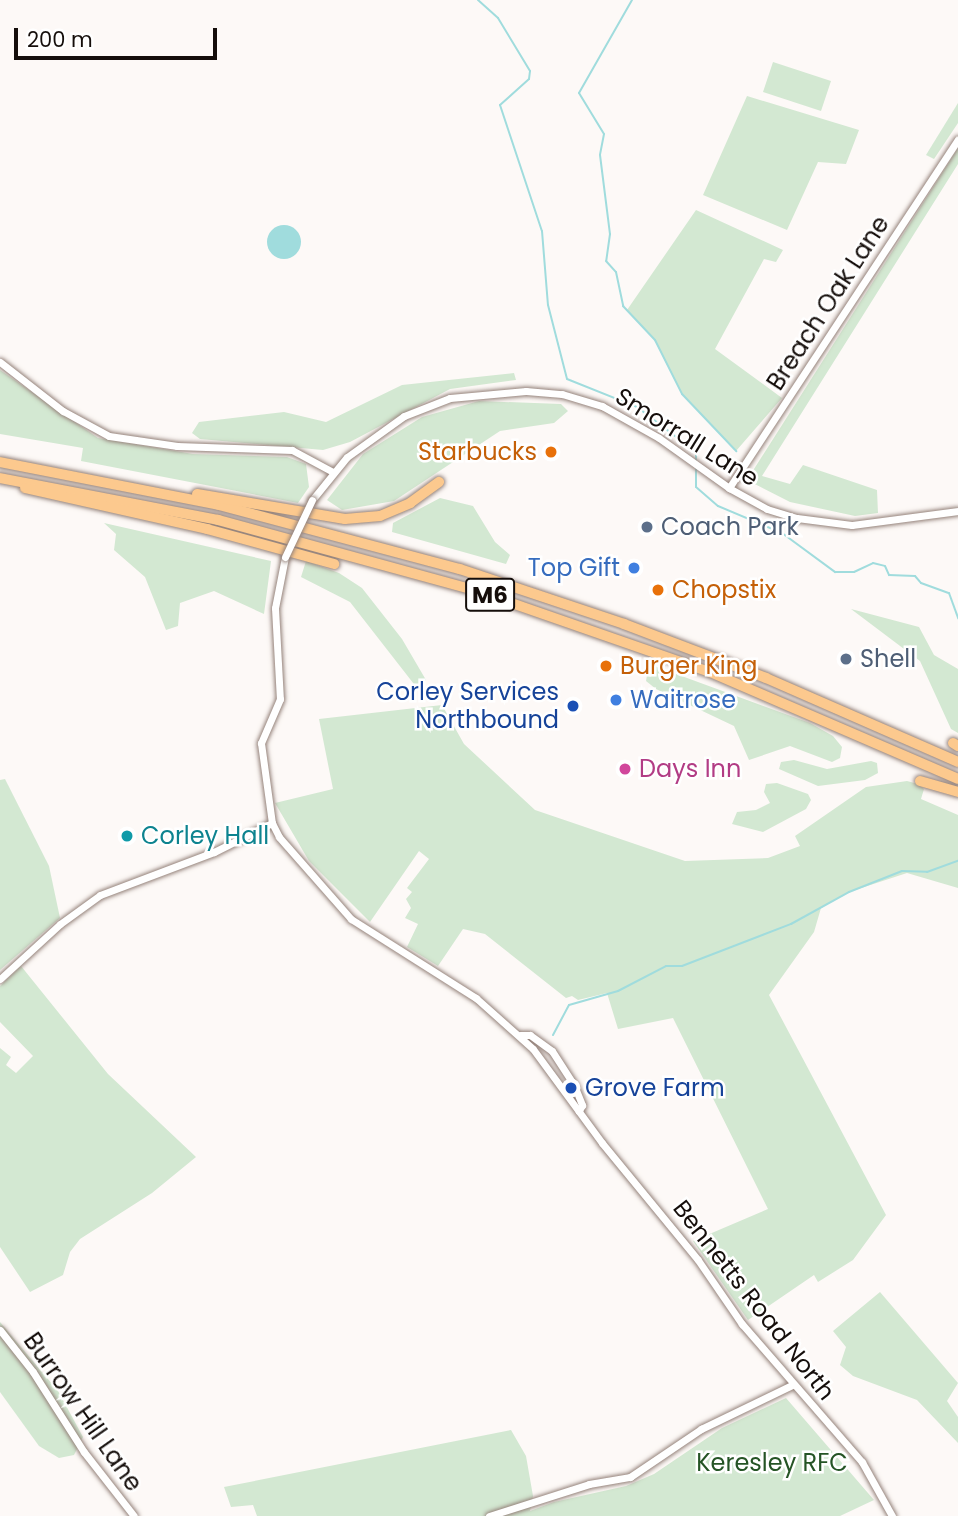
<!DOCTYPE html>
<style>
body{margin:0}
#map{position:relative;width:958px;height:1516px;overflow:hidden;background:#fdf9f7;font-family:Poppins,sans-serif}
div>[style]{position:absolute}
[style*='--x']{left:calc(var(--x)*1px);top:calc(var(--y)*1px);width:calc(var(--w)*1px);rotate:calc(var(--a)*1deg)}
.green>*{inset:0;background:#d3e8d2}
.water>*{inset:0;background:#a0dcdd}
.round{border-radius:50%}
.stream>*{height:2px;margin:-1px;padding:0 1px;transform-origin:1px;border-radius:1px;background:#a0dcdd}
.roads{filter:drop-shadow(0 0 2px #95837b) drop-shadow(0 0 2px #95837b)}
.minor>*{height:7px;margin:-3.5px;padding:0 3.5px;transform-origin:3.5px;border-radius:3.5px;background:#fff}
.highway>*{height:10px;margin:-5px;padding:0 5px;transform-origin:5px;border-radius:5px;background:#fcc98e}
.bridges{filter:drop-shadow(0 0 2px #95837b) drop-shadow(0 0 2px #95837b)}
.minor-bridge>*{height:7px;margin:-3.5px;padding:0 3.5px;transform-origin:3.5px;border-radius:3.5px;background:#fff}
.dots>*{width:19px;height:19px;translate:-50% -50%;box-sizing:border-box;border:4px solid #fff;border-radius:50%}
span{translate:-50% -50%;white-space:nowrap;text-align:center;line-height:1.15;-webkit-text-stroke:5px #fff;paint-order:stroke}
.shield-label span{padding:2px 5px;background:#fff;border:2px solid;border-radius:5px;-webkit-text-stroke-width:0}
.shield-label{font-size:23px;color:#150e0b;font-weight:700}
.street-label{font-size:24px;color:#150e0b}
.food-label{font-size:24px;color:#c56008}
.right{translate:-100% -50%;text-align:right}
.left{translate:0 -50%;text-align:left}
.service-label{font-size:24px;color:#4e5e75}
.shop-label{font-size:24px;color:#366cbe}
.transit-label{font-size:24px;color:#164399}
.hotel-label{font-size:24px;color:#b23c85}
.culture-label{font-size:24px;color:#0d838f}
.park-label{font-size:24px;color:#255425}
.scale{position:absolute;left:14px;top:28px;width:203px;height:32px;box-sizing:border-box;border:4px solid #150e0b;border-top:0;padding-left:9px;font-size:21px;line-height:24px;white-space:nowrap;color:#150e0b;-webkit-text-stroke:5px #fff;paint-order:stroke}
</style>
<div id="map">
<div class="green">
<i style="clip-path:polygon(773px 62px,831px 81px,821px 111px,763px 92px)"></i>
<i style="clip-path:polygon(747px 96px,859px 130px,846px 164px,818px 162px,787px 230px,703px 195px)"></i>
<i style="clip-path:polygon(958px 103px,958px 123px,934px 159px,926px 155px)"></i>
<i style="clip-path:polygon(958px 148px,958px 164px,762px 476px,790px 484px,803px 465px,877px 490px,878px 513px,855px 516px,790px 502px,747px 480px)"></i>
<i style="clip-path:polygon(696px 210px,783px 250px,776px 262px,764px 259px,715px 349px,782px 398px,736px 451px,682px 394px,655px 340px,627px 310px)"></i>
<i style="clip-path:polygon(0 370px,98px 438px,193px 454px,287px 457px,306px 464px,309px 487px,298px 503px,81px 461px,83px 448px,0 434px)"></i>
<i style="clip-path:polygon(514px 373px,516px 380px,450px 389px,350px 442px,323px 450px,200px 439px,192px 433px,199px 422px,284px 412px,326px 422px,402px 385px)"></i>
<i style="clip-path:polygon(479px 401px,561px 404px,568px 411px,554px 423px,500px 431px,394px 501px,342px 510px,327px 500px,363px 454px,422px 417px)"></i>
<i style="clip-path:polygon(440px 498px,473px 506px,495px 542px,510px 555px,506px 564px,392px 532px,393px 523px)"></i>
<i style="clip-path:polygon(104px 523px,271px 561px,264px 614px,214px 591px,180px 603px,178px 626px,166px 630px,145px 577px,114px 550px,116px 534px)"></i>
<i style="clip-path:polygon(306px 561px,339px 573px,362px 588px,402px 639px,426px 680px,417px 688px,350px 602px,301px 577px)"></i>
<i style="clip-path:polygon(851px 609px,919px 627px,934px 655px,958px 669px,958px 733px,951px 729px,920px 661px)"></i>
<i style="clip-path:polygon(649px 664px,810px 723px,833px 736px,842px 747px,840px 758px,832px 762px,790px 746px,749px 760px,734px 726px,656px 689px,646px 681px)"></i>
<i style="clip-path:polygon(442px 705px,464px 744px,535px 810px,685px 861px,768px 858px,800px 846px,795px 836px,866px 787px,907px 781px,918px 784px,924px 789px,921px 799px,958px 815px,958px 888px,907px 873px,849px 892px,821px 908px,814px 932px,769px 995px,886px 1215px,853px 1260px,818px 1282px,814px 1275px,748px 1320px,693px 1241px,768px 1209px,673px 1018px,618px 1029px,607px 993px,578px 1000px,572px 996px,566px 998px,485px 934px,463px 929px,438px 966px,407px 947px,418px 924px,405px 918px,411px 908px,406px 899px,412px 892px,407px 888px,429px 859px,419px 851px,370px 922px,309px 861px,275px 803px,333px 789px,319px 719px)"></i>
<i style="clip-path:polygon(794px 760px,827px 769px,871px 761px,877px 763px,878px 773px,865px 780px,818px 786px,779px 769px,781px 762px)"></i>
<i style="clip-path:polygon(5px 779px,49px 866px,60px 918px,0 970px,0 780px)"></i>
<i style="clip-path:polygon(777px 783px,808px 794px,811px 800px,806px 809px,763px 832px,732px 824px,737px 812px,756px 810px,770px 803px,764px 792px,766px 784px)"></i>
<i style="clip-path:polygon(21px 966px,108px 1074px,196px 1157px,152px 1193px,80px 1239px,70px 1252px,63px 1275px,30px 1292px,0 1247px,0 1048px,11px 1057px,6px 1065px,16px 1073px,33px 1056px,0 1022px,0 986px)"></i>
<i style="clip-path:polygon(880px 1292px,958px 1383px,947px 1401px,958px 1417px,958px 1443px,917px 1400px,853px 1376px,840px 1365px,846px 1347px,833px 1331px)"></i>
<i style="clip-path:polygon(0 1322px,58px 1391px,83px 1437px,74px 1455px,59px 1458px,39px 1446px,0 1392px)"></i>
<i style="clip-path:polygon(786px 1398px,874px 1500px,840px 1516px,257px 1516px,253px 1505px,231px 1507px,224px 1487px,511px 1430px,526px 1456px,533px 1496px,530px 1511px,554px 1502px,626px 1486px,654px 1474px,722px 1428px)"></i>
</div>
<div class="water">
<i class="round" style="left:267px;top:225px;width:34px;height:34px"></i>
</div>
<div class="stream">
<i style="--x:478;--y:0;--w:27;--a:42"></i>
<i style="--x:498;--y:18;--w:62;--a:58.9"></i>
<i style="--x:530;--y:71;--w:8;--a:97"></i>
<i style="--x:529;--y:79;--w:39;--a:138"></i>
<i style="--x:500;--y:105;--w:133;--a:71.6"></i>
<i style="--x:542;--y:231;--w:74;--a:85.4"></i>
<i style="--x:548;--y:305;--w:76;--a:75.6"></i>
<i style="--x:567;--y:379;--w:75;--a:21.8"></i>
<i style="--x:637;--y:407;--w:74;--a:37.3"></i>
<i style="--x:696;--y:452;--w:9;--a:90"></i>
<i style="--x:632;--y:0;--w:107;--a:119.7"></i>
<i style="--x:579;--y:93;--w:48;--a:58.6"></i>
<i style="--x:604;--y:134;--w:21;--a:101"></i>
<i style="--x:600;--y:155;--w:80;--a:82.8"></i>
<i style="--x:610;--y:234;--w:27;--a:98"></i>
<i style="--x:606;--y:261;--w:15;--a:48"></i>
<i style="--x:616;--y:272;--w:35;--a:78"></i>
<i style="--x:623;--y:306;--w:47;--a:46.7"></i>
<i style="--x:655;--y:340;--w:60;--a:63.4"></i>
<i style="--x:682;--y:394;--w:79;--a:46.5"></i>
<i style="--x:696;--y:467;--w:20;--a:90"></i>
<i style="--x:696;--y:487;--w:29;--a:41"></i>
<i style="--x:718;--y:506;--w:69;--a:22.9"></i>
<i style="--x:782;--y:533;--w:66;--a:36.3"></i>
<i style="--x:835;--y:572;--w:19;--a:0"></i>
<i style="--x:854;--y:572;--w:21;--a:-25"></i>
<i style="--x:873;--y:563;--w:12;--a:14"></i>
<i style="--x:885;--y:566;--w:10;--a:66"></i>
<i style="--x:889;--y:575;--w:26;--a:2"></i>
<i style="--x:915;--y:576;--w:9;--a:49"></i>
<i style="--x:921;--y:583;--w:30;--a:20"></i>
<i style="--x:949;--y:593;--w:27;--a:70"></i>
<i style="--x:553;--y:1035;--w:34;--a:-62"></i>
<i style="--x:569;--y:1005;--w:51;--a:-15.9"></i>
<i style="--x:618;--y:991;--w:54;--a:-27.5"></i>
<i style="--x:666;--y:966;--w:16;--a:0"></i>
<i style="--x:682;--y:966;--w:117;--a:-21.1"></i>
<i style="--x:791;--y:924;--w:66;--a:-28.9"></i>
<i style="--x:849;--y:892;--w:57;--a:-21.6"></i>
<i style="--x:902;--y:871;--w:25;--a:2"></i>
<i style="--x:927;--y:872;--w:33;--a:-20"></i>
</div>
<div class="roads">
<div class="minor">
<i style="--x:0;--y:362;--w:80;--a:37.9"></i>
<i style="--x:63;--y:411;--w:52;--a:28.5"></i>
<i style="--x:109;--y:436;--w:69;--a:8.4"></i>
<i style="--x:177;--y:446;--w:115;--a:2"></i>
<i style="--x:292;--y:450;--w:47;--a:28.2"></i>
<i style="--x:729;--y:488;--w:417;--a:-56.7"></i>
<i style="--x:312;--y:500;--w:55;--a:-50.9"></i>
<i style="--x:347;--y:457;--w:70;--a:-35.7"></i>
<i style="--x:404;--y:416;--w:49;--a:-21.4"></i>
<i style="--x:450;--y:398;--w:76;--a:-5.3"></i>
<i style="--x:526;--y:391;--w:36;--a:5"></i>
<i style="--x:562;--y:394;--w:42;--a:16.7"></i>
<i style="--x:602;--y:406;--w:65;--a:29.3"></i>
<i style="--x:659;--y:438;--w:86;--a:35.5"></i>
<i style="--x:729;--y:488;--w:43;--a:28.9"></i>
<i style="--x:767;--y:509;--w:31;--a:17"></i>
<i style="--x:797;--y:518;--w:55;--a:7.3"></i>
<i style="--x:852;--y:525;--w:107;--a:-7.5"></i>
<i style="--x:285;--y:557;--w:52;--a:101.1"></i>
<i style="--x:275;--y:608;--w:91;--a:86.9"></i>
<i style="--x:280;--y:699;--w:48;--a:113.4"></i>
<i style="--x:261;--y:743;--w:81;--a:82.2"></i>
<i style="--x:272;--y:823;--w:16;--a:63"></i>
<i style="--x:279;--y:837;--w:109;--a:48.7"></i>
<i style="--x:351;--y:919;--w:148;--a:32.3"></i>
<i style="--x:476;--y:998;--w:76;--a:41.8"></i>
<i style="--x:533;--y:1049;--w:117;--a:53.7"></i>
<i style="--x:602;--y:1143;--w:151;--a:50.6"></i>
<i style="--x:698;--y:1260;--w:78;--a:55.5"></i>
<i style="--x:742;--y:1324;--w:183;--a:49"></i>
<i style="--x:862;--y:1462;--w:62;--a:60.9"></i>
<i style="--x:0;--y:979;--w:81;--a:-42.5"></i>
<i style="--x:60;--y:924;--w:49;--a:-35.9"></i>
<i style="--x:100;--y:895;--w:122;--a:-20.7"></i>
<i style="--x:214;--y:852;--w:65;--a:-26.6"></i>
<i style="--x:520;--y:1035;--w:10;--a:0"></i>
<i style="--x:530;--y:1035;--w:27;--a:36"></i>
<i style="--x:552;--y:1051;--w:40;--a:57.1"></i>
<i style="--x:574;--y:1085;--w:22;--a:68"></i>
<i style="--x:582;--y:1105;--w:7;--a:117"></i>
<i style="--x:0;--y:1330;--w:53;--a:51.8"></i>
<i style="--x:33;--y:1372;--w:95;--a:57.5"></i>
<i style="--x:84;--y:1452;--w:81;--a:52"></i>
<i style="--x:489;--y:1516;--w:105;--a:-17.7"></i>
<i style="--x:589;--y:1484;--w:42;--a:-9.7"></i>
<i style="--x:630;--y:1477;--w:86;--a:-34.1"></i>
<i style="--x:701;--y:1429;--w:101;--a:-25.8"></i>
</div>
<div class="highway">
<i style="--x:0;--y:462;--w:223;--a:11.1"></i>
<i style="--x:219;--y:505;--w:249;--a:14.9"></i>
<i style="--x:460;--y:569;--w:173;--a:18.5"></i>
<i style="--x:624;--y:624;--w:152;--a:20.8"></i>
<i style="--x:766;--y:678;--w:210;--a:23.6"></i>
<i style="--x:0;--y:478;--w:222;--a:10.9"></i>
<i style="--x:218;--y:520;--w:269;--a:15.3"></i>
<i style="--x:477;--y:591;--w:247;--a:19.2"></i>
<i style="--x:710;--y:672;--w:270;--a:23.3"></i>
<i style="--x:25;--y:488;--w:187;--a:12.7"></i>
<i style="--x:207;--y:529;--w:132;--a:15.4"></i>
<i style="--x:197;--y:494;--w:150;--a:9.6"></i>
<i style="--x:345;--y:519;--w:35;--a:-5"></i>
<i style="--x:380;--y:516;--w:33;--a:-23"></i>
<i style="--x:410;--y:503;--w:36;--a:-36"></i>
<i style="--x:953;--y:743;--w:6;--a:31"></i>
<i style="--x:920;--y:781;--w:40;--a:16"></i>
</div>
</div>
<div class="bridges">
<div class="minor-bridge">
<i style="--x:285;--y:557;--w:63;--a:-64.7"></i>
</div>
</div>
<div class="dots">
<i style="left:551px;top:452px;background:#e8710a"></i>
<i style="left:647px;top:527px;background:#5c6f8a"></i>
<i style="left:634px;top:568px;background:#3f7fe0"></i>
<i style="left:658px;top:590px;background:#e8710a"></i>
<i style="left:846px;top:659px;background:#5c6f8a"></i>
<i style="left:606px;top:666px;background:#e8710a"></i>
<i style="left:616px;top:700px;background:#3f7fe0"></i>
<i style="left:573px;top:706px;background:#1a4fb4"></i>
<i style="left:625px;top:769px;background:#d1479c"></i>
<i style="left:127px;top:836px;background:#0f9aa8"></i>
<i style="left:571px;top:1088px;background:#1a4fb4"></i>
</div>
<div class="shield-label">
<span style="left:490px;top:595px">M6</span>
</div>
<div class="street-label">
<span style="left:828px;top:303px;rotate:-57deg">Breach Oak Lane</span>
<span style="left:687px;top:437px;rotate:32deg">Smorrall Lane</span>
<span style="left:754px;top:1300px;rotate:52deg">Bennetts Road North</span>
<span style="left:83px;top:1412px;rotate:55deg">Burrow Hill Lane</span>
</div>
<div class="food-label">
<span class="right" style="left:537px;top:452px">Starbucks</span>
<span class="left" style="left:672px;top:590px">Chopstix</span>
<span class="left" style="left:620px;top:666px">Burger King</span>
</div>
<div class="service-label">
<span class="left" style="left:661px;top:527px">Coach Park</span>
<span class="left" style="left:860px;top:659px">Shell</span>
</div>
<div class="shop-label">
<span class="right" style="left:620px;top:568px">Top Gift</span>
<span class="left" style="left:630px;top:700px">Waitrose</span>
</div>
<div class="transit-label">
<span class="right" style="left:559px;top:706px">Corley Services<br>Northbound</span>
<span class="left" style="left:585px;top:1088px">Grove Farm</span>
</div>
<div class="hotel-label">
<span class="left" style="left:639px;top:769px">Days Inn</span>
</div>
<div class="culture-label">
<span class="left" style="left:141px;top:836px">Corley Hall</span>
</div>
<div class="park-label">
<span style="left:772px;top:1463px">Keresley RFC</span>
</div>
<div class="scale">200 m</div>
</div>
